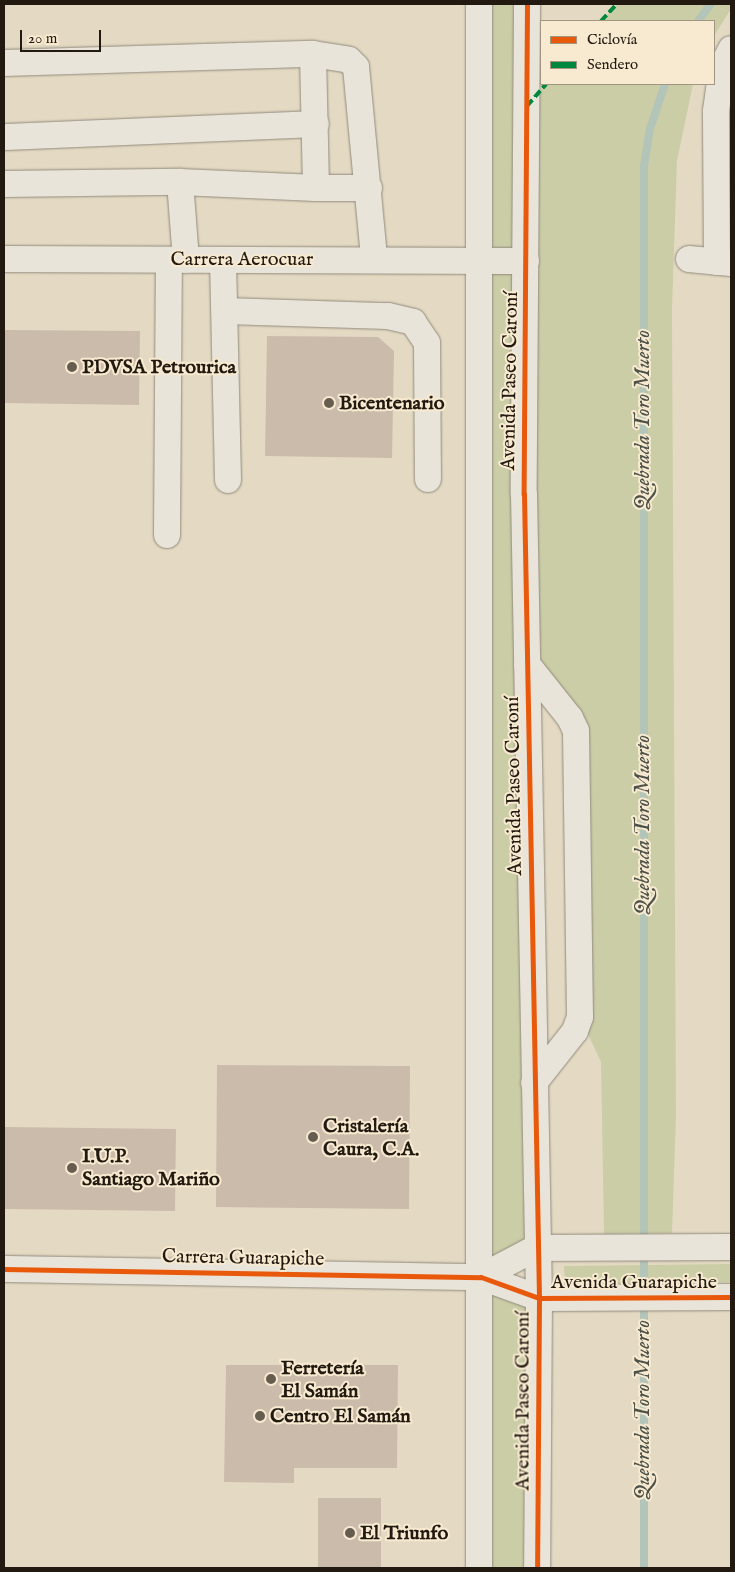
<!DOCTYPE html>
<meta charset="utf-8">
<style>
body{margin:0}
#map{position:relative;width:735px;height:1572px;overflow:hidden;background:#e4dac3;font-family:"IM FELL English",serif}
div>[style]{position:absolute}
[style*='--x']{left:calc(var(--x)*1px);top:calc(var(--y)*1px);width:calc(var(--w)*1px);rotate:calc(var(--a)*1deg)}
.green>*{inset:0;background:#cbcda7}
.stream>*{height:8px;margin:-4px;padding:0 4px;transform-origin:4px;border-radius:4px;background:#b2c5b8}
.building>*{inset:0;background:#cbbbab}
.roads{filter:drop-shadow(0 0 1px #918a7d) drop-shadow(0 0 1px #918a7d)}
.minor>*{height:26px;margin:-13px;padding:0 13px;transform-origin:13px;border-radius:13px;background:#e9e4d9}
.quiet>*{height:4px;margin-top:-2px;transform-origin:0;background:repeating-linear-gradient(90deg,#00873e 0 8px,transparent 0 12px)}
.cycleway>*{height:5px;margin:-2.5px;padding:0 2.5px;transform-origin:2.5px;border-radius:2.5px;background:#e8590c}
.dots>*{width:14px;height:14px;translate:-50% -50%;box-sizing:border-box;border:2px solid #f7ead0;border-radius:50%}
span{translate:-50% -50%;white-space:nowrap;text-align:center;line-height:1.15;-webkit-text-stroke:4px #f7ead0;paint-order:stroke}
.street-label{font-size:20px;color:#221910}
.poi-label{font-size:20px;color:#221910;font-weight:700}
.left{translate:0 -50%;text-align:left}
.water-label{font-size:21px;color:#4d5249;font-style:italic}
.frame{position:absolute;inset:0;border:5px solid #221910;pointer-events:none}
.legend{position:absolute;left:540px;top:20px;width:175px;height:65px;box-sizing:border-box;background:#f7ead0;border:1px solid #a29683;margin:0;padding:6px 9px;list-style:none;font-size:15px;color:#221910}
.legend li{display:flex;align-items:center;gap:10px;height:25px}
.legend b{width:25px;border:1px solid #a29683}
.scale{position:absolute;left:20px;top:30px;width:81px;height:22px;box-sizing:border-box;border:2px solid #221910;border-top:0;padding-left:6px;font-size:15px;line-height:18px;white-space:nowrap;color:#221910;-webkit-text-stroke:4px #f7ead0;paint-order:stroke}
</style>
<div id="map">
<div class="green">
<i style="clip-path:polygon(479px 4px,527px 4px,527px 106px,546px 84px,693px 84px,677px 161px,672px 310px,676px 1116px,672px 1233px,604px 1234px,601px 1062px,580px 1017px,576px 731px,527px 665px,536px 1248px,481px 1277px,539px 1298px,537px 1568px,479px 1568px)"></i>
<i style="clip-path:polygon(617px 4px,731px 4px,731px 9px,714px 36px,714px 21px,601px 21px)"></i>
<i style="clip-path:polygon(731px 1264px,731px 1282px,565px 1283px,564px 1266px)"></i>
</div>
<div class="stream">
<i style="--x:698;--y:21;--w:21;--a:-53"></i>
<i style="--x:644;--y:1568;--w:1402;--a:-90"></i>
<i style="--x:644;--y:166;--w:37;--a:-81"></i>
<i style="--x:650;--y:129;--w:47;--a:-71.6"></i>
</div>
<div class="building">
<i style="clip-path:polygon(4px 330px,140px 331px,139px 405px,4px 403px)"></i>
<i style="clip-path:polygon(267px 336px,378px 337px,394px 351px,392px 458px,265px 456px)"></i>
<i style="clip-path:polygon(217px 1065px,410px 1066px,409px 1209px,216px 1207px)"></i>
<i style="clip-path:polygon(4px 1127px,176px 1129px,175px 1211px,4px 1209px)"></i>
<i style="clip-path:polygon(226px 1365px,398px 1365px,397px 1468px,294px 1468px,294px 1483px,224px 1482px)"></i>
<i style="clip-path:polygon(318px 1498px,381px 1498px,381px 1568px,318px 1568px)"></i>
</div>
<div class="roads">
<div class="minor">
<i style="--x:527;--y:4;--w:490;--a:90.4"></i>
<i style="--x:524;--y:494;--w:804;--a:88.93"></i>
<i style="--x:539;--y:1298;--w:270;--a:90.4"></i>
<i style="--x:313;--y:54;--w:134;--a:88.7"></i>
<i style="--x:316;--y:188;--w:53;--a:0"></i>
<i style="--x:4;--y:63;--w:309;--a:-1.7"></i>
<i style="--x:313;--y:54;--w:36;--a:9"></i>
<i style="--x:349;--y:60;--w:10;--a:45"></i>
<i style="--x:356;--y:67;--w:192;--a:84.6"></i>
<i style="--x:4;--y:137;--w:312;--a:-2.4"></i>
<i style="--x:180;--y:182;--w:136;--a:2.5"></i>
<i style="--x:4;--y:184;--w:176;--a:-0.7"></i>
<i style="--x:180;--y:182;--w:78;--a:85.6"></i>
<i style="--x:4;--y:259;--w:522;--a:0.22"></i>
<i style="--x:689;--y:259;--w:42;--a:5.4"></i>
<i style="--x:223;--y:260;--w:220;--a:88.7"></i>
<i style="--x:717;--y:262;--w:151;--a:-90.4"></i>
<i style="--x:716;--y:111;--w:44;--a:-82.2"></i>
<i style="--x:722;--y:67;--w:20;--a:-63"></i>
<i style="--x:225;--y:311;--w:163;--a:1.8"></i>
<i style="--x:388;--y:316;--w:26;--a:13"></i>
<i style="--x:413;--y:322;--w:25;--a:56"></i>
<i style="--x:427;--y:343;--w:136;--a:89.6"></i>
<i style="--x:167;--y:535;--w:275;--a:-89.6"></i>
<i style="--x:527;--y:664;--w:69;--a:51.5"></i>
<i style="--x:570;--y:718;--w:14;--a:65"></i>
<i style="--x:576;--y:731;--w:286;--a:89.2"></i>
<i style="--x:580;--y:1017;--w:15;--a:110"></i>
<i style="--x:575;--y:1031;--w:66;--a:128.3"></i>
<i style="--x:4;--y:1269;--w:477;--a:1"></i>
<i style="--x:481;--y:1277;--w:62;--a:19.9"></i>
<i style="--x:539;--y:1298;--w:192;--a:-0.3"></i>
<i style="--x:481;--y:1277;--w:62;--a:-27.8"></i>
<i style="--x:536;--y:1248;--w:195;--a:-0.3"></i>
<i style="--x:479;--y:1568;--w:1564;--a:-90"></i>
</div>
</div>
<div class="quiet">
<i style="--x:601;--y:21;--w:23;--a:-47"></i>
<i style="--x:527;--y:106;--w:29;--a:-49"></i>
</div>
<div class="cycleway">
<i style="--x:527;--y:4;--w:490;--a:90.4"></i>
<i style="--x:524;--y:494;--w:804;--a:88.93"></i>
<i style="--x:539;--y:1298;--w:270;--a:90.4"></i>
<i style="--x:4;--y:1269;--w:477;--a:1"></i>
<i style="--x:481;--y:1277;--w:62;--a:19.9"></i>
<i style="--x:539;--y:1298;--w:192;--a:-0.3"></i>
</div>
<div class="dots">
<i style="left:72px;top:367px;background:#665d4f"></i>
<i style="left:329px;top:403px;background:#665d4f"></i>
<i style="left:313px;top:1137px;background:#665d4f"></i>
<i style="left:72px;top:1168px;background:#665d4f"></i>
<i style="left:271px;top:1379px;background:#665d4f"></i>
<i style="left:260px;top:1416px;background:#665d4f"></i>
<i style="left:350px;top:1533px;background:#665d4f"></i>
</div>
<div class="street-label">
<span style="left:242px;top:259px">Carrera Aerocuar</span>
<span style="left:510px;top:381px;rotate:-89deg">Avenida Paseo Caroní</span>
<span style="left:514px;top:786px;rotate:-91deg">Avenida Paseo Caroní</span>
<span style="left:243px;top:1258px;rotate:1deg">Carrera Guarapiche</span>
<span style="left:634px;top:1282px">Avenida Guarapiche</span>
<span style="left:523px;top:1401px;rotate:-90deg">Avenida Paseo Caroní</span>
</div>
<div class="poi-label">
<span class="left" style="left:82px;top:367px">PDVSA Petrourica</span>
<span class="left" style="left:339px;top:403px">Bicentenario</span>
<span class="left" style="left:323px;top:1138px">Cristalería<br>Caura, C.A.</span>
<span class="left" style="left:82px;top:1168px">I.U.P.<br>Santiago Mariño</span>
<span class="left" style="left:281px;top:1380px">Ferretería<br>El Samán</span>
<span class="left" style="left:270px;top:1416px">Centro El Samán</span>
<span class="left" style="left:360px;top:1533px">El Triunfo</span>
</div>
<div class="water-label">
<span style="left:644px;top:420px;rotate:-90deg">Quebrada Toro Muerto</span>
<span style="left:644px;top:825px;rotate:-90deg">Quebrada Toro Muerto</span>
<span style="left:644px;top:1410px;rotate:-90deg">Quebrada Toro Muerto</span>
</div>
<div class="frame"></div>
<ul class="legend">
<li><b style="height:6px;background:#e8590c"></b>Ciclovía</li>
<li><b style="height:6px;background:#00873e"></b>Sendero</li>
</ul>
<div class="scale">20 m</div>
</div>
